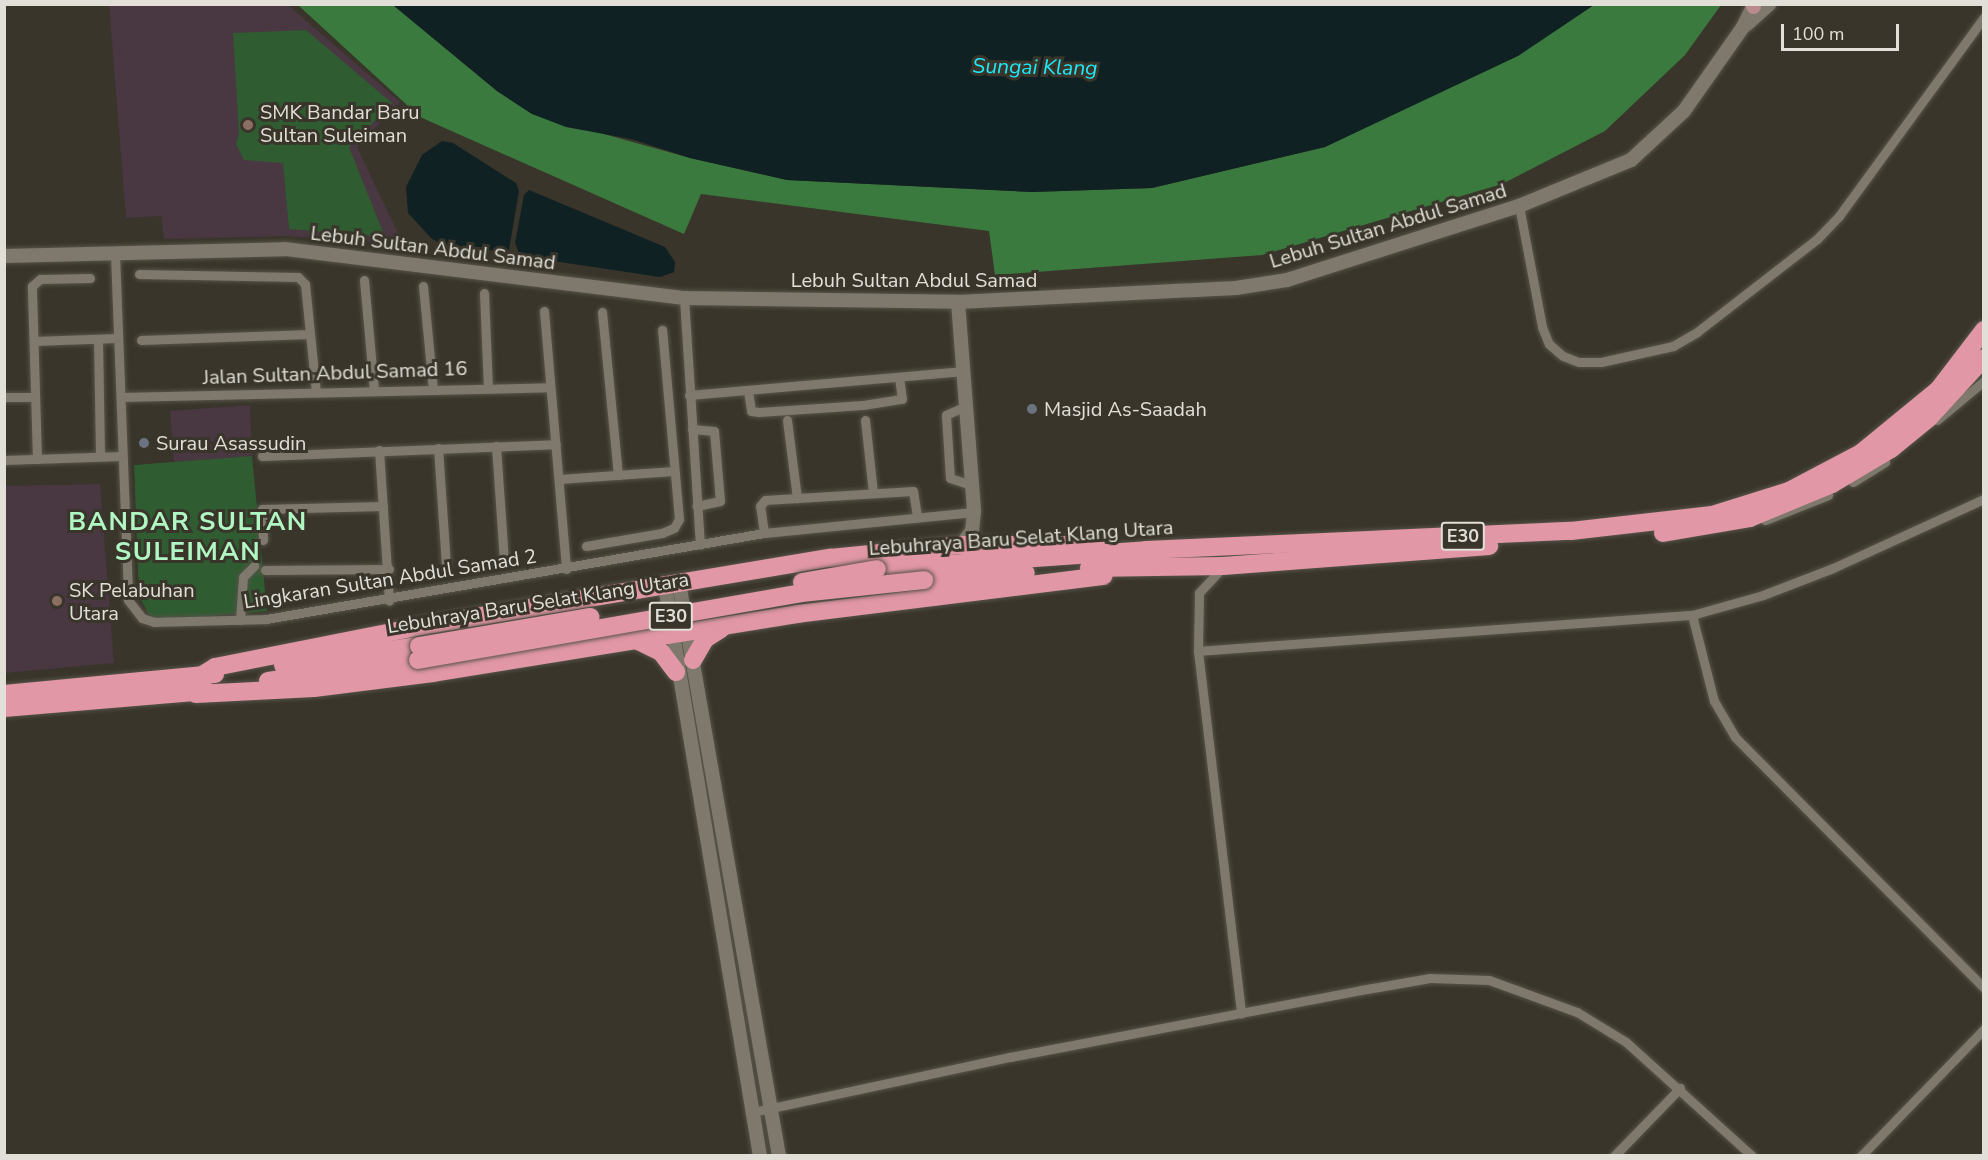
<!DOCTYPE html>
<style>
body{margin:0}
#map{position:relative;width:1988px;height:1160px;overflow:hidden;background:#39352a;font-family:"Nunito Sans",sans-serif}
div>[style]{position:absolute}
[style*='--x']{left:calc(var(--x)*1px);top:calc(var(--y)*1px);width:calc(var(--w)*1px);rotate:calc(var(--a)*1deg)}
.education>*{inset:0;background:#493742}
.green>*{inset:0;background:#2f5c31}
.forest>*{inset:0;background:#3a7a3e}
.water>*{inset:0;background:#102123}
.roads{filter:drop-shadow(0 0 2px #565349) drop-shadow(0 0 2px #565349)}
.street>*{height:9px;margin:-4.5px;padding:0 4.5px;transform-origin:4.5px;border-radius:4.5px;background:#7e796c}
.secondary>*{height:14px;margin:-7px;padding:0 7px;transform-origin:7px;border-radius:7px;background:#7e796c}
.primary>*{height:15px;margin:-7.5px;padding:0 7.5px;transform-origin:7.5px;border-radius:7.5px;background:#b98b8e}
.highway>*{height:18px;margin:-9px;padding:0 9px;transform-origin:9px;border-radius:9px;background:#e197a5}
.bridges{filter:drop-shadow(0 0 2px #565349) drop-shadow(0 0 2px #565349)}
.highway-bridge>*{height:18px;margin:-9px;padding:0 9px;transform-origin:9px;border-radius:9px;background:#e197a5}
.dots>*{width:16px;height:16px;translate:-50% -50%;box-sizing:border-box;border:3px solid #39352a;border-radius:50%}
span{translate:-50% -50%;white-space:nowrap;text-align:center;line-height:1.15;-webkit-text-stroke:6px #39352a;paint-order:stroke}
.shield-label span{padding:2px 4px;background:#39352a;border:2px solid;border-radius:4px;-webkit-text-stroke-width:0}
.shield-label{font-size:18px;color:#e1dfd7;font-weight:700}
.poi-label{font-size:20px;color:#e1dfd7}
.left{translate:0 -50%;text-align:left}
.street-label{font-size:20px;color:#e1dfd7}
.water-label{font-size:21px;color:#1ee9fa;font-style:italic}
.district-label{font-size:26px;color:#b0f7c3;font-weight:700;letter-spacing:1.5px}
.frame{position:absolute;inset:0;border:6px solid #e1dfd7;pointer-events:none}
.scale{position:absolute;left:1781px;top:24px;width:118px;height:27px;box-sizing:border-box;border:3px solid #e1dfd7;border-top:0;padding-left:8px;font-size:18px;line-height:21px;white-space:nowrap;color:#e1dfd7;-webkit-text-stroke:4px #39352a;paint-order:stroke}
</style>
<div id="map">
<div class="education">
<i style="clip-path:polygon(109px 5px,288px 5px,400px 102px,357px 147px,403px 244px,287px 236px,164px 239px,161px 216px,126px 218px)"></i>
<i style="clip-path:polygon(250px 405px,252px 456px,174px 462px,170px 411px)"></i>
<i style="clip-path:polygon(100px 484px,114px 663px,5px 673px,5px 486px)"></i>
</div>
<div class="green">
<i style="clip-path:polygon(306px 30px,392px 103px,349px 147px,385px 237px,289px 229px,283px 163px,244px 160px,236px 144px,239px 133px,233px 33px)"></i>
<i style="clip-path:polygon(252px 456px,267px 611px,164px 620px,150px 617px,139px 596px,134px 465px)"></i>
</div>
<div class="forest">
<i style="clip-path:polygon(298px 5px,393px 5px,497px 91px,532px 114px,690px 158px,787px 180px,1032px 192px,1152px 188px,1325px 147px,1414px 104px,1594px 5px,1721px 5px,1685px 55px,1605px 131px,1502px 184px,1262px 255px,995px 275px,989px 231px,701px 194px,684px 234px,420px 117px)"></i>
</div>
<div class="water">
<i style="clip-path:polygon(393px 5px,1594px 5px,1518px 56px,1325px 147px,1152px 188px,1032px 192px,787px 180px,690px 158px,631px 139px,566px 127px,532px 114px,497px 91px)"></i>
<i style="clip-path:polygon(442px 141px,453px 143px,516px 183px,519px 191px,509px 250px,502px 252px,442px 244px,432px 239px,408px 213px,406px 187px,422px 155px)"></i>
<i style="clip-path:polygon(529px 190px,665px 247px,675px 262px,674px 272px,660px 277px,520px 256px,515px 243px,524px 195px)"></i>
</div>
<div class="roads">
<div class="street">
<i style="--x:1519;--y:206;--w:123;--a:79.2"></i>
<i style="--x:1542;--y:327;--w:18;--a:68"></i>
<i style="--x:1549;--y:344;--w:18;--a:41"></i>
<i style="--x:1563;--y:356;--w:17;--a:21"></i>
<i style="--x:1579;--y:362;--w:22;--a:0"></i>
<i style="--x:1601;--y:362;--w:74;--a:-12.5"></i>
<i style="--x:1673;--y:346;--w:28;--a:-30"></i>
<i style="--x:1697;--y:332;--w:152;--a:-37.8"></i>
<i style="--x:1817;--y:239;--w:32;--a:-46"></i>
<i style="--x:1839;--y:216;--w:246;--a:-53.9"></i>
<i style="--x:115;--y:254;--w:346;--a:87.8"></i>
<i style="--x:128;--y:600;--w:23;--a:52"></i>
<i style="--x:142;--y:618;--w:13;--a:18"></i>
<i style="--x:154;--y:622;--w:112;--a:-1.5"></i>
<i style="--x:266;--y:619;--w:505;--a:-9.8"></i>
<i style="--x:764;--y:533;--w:211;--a:-5.7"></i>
<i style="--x:139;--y:274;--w:159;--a:1.1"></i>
<i style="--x:298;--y:277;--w:10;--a:45"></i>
<i style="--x:305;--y:284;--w:109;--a:84.2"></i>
<i style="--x:364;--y:280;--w:110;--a:84.8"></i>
<i style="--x:423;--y:286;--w:103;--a:84.5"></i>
<i style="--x:484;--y:293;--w:94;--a:87.6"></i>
<i style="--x:684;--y:298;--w:247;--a:86.3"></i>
<i style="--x:544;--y:311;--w:259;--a:85.1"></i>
<i style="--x:602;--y:312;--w:164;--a:84.4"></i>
<i style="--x:98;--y:339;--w:117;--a:89"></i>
<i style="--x:141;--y:340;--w:169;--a:-2"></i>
<i style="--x:34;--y:341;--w:83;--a:-2.1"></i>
<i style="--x:748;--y:391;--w:20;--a:81"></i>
<i style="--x:751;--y:411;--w:8;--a:7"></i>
<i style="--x:759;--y:412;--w:104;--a:-3.9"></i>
<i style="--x:863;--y:405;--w:39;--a:-9"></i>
<i style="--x:902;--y:399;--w:21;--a:-98"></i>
<i style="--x:689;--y:395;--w:276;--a:-5"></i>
<i style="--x:4;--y:397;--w:30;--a:0"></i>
<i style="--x:121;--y:397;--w:429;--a:-1.3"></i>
<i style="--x:966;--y:406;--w:22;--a:156"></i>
<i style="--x:946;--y:415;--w:63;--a:86.4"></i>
<i style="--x:950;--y:478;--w:23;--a:18"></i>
<i style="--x:787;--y:420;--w:79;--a:82.7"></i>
<i style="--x:865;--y:420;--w:72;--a:83.7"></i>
<i style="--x:1937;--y:420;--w:61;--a:-39.7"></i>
<i style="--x:692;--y:429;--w:22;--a:5"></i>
<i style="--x:714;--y:431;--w:70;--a:85.1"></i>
<i style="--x:720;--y:501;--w:24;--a:168"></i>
<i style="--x:496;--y:446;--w:113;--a:86"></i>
<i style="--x:438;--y:448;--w:116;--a:86.1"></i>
<i style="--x:379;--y:450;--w:151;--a:86.2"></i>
<i style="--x:262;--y:456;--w:294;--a:-2.3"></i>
<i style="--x:37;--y:459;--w:173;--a:-91.7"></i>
<i style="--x:32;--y:286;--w:11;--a:-41"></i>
<i style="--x:40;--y:279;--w:50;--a:-1.1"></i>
<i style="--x:4;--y:460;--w:118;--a:-1.9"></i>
<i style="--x:559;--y:479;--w:115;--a:-4"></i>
<i style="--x:1853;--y:482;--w:38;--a:-32"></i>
<i style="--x:1765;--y:520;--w:68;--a:-21.6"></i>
<i style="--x:764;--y:533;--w:27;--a:-98"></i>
<i style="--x:760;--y:506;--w:8;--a:-50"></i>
<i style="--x:765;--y:500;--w:148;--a:-3.5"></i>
<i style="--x:913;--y:491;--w:26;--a:81"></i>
<i style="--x:263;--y:540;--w:31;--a:-92"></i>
<i style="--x:262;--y:509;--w:121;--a:-1.4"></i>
<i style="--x:586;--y:546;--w:77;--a:-9.7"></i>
<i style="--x:662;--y:533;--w:13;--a:-23"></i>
<i style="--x:674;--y:528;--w:10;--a:-61"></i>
<i style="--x:679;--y:519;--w:190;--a:-95.1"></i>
<i style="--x:1222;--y:568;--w:34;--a:133"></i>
<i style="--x:1199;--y:593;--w:58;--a:91"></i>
<i style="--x:1198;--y:651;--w:365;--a:83.2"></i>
<i style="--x:265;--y:570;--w:124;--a:-0.5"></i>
<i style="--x:1692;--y:615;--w:89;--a:75.7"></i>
<i style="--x:1714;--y:701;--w:42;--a:59.7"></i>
<i style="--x:1735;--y:737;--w:354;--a:45.2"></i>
<i style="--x:240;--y:620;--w:43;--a:-86"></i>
<i style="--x:243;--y:577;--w:16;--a:-45"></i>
<i style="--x:1198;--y:651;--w:495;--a:-4.2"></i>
<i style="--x:1692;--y:615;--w:74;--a:-15.7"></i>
<i style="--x:1763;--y:595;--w:75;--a:-21.1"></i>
<i style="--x:1833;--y:568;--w:166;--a:-24.6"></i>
<i style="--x:753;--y:1112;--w:263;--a:-12.1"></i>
<i style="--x:1010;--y:1057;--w:357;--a:-10.8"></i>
<i style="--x:1361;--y:990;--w:70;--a:-9.9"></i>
<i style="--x:1430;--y:978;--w:59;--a:1.9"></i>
<i style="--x:1489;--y:980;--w:94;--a:20"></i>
<i style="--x:1577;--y:1012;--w:57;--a:31.5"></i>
<i style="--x:1626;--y:1042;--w:170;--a:42.1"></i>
<i style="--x:1614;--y:1156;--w:95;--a:-45.9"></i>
<i style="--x:1861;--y:1156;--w:177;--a:-45.9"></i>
</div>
<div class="secondary">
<i style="--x:1747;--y:24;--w:30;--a:-42"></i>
<i style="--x:4;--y:256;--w:281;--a:-1.4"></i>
<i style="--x:285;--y:249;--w:402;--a:7"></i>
<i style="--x:684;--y:298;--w:274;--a:0.8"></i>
<i style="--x:958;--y:302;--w:278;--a:-2.9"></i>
<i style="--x:1236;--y:288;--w:52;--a:-8.9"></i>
<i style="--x:1287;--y:280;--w:244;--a:-17.7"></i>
<i style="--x:1519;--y:206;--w:121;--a:-22.3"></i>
<i style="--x:1631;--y:160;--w:72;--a:-42.8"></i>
<i style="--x:1684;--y:111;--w:103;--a:-54.9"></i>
<i style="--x:1743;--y:27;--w:25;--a:-64"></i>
<i style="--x:958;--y:302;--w:211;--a:85.6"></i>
<i style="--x:974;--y:512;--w:19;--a:96"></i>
<i style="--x:972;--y:531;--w:18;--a:128"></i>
<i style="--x:679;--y:583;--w:582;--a:80.1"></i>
<i style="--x:665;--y:586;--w:578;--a:80.54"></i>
</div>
<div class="primary">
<i style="--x:1753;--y:6;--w:2;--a:-90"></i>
</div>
<div class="highway">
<i style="--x:1663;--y:533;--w:88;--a:-9.8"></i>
<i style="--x:1750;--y:518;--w:89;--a:-22.5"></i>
<i style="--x:1832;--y:484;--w:69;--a:-30.7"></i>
<i style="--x:1891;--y:449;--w:49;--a:-39.2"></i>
<i style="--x:1929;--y:418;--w:81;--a:-47.5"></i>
<i style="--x:1089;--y:568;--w:134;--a:-0.9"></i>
<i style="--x:1223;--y:566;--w:267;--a:-4.3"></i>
<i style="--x:877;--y:569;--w:270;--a:-4"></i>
<i style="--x:1146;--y:550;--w:425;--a:-2.6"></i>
<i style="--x:1571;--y:531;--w:142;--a:-6.5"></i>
<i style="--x:1712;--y:515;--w:81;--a:-17.3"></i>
<i style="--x:1789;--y:491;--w:81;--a:-27.8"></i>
<i style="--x:1861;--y:453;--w:99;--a:-39.3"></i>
<i style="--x:1938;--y:390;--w:76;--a:-52.5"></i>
<i style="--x:924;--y:580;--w:102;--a:-3.9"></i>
<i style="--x:638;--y:641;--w:25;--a:26"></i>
<i style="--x:661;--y:652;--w:25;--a:53"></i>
<i style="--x:693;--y:660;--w:24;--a:-60"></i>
<i style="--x:705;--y:639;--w:19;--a:-32"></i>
<i style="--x:283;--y:665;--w:137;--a:-8"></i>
<i style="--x:204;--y:674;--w:13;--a:-32"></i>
<i style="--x:215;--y:667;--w:211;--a:-11.2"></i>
<i style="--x:422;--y:626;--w:414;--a:-9.5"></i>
<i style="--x:830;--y:558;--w:132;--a:-5.7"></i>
<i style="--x:961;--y:545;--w:135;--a:0"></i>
<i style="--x:268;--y:681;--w:151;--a:-8"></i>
<i style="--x:4;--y:694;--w:212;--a:-5.4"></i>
<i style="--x:196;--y:694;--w:118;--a:-2.9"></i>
<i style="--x:314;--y:688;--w:120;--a:-7.2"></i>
<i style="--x:433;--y:673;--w:369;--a:-9.2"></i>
<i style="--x:797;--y:614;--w:309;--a:-7.1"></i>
<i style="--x:4;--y:708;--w:203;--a:-4.8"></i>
</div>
</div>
<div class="bridges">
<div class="highway-bridge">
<i style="--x:802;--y:582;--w:76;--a:-9.8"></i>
<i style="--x:419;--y:646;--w:174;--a:-9.6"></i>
<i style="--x:418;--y:660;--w:389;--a:-9.9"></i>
<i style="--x:801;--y:593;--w:124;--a:-6"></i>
</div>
</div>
<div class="dots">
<i style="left:248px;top:125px;background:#8d6e63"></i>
<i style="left:1032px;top:409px;background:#6b7280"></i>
<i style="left:144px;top:443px;background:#6b7280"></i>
<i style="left:57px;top:601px;background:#8d6e63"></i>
</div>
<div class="shield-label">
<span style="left:1463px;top:536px">E30</span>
<span style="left:671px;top:616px">E30</span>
</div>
<div class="poi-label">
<span class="left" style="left:260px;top:124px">SMK Bandar Baru<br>Sultan Suleiman</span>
<span class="left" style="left:1044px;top:409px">Masjid As-Saadah</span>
<span class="left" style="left:156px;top:443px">Surau Asassudin</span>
<span class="left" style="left:69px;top:602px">SK Pelabuhan<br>Utara</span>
</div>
<div class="street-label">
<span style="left:1388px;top:226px;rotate:-17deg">Lebuh Sultan Abdul Samad</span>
<span style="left:433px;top:248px;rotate:7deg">Lebuh Sultan Abdul Samad</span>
<span style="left:914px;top:280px">Lebuh Sultan Abdul Samad</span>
<span style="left:335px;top:373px;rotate:-2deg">Jalan Sultan Abdul Samad 16</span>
<span style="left:1021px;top:538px;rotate:-4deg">Lebuhraya Baru Selat Klang Utara</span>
<span style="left:390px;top:579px;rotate:-9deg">Lingkaran Sultan Abdul Samad 2</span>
<span style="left:538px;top:603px;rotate:-9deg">Lebuhraya Baru Selat Klang Utara</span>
</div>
<div class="water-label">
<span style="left:1035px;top:67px;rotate:1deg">Sungai Klang</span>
</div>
<div class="district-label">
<span style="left:188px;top:537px">BANDAR SULTAN<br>SULEIMAN</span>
</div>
<div class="frame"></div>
<div class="scale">100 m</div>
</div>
